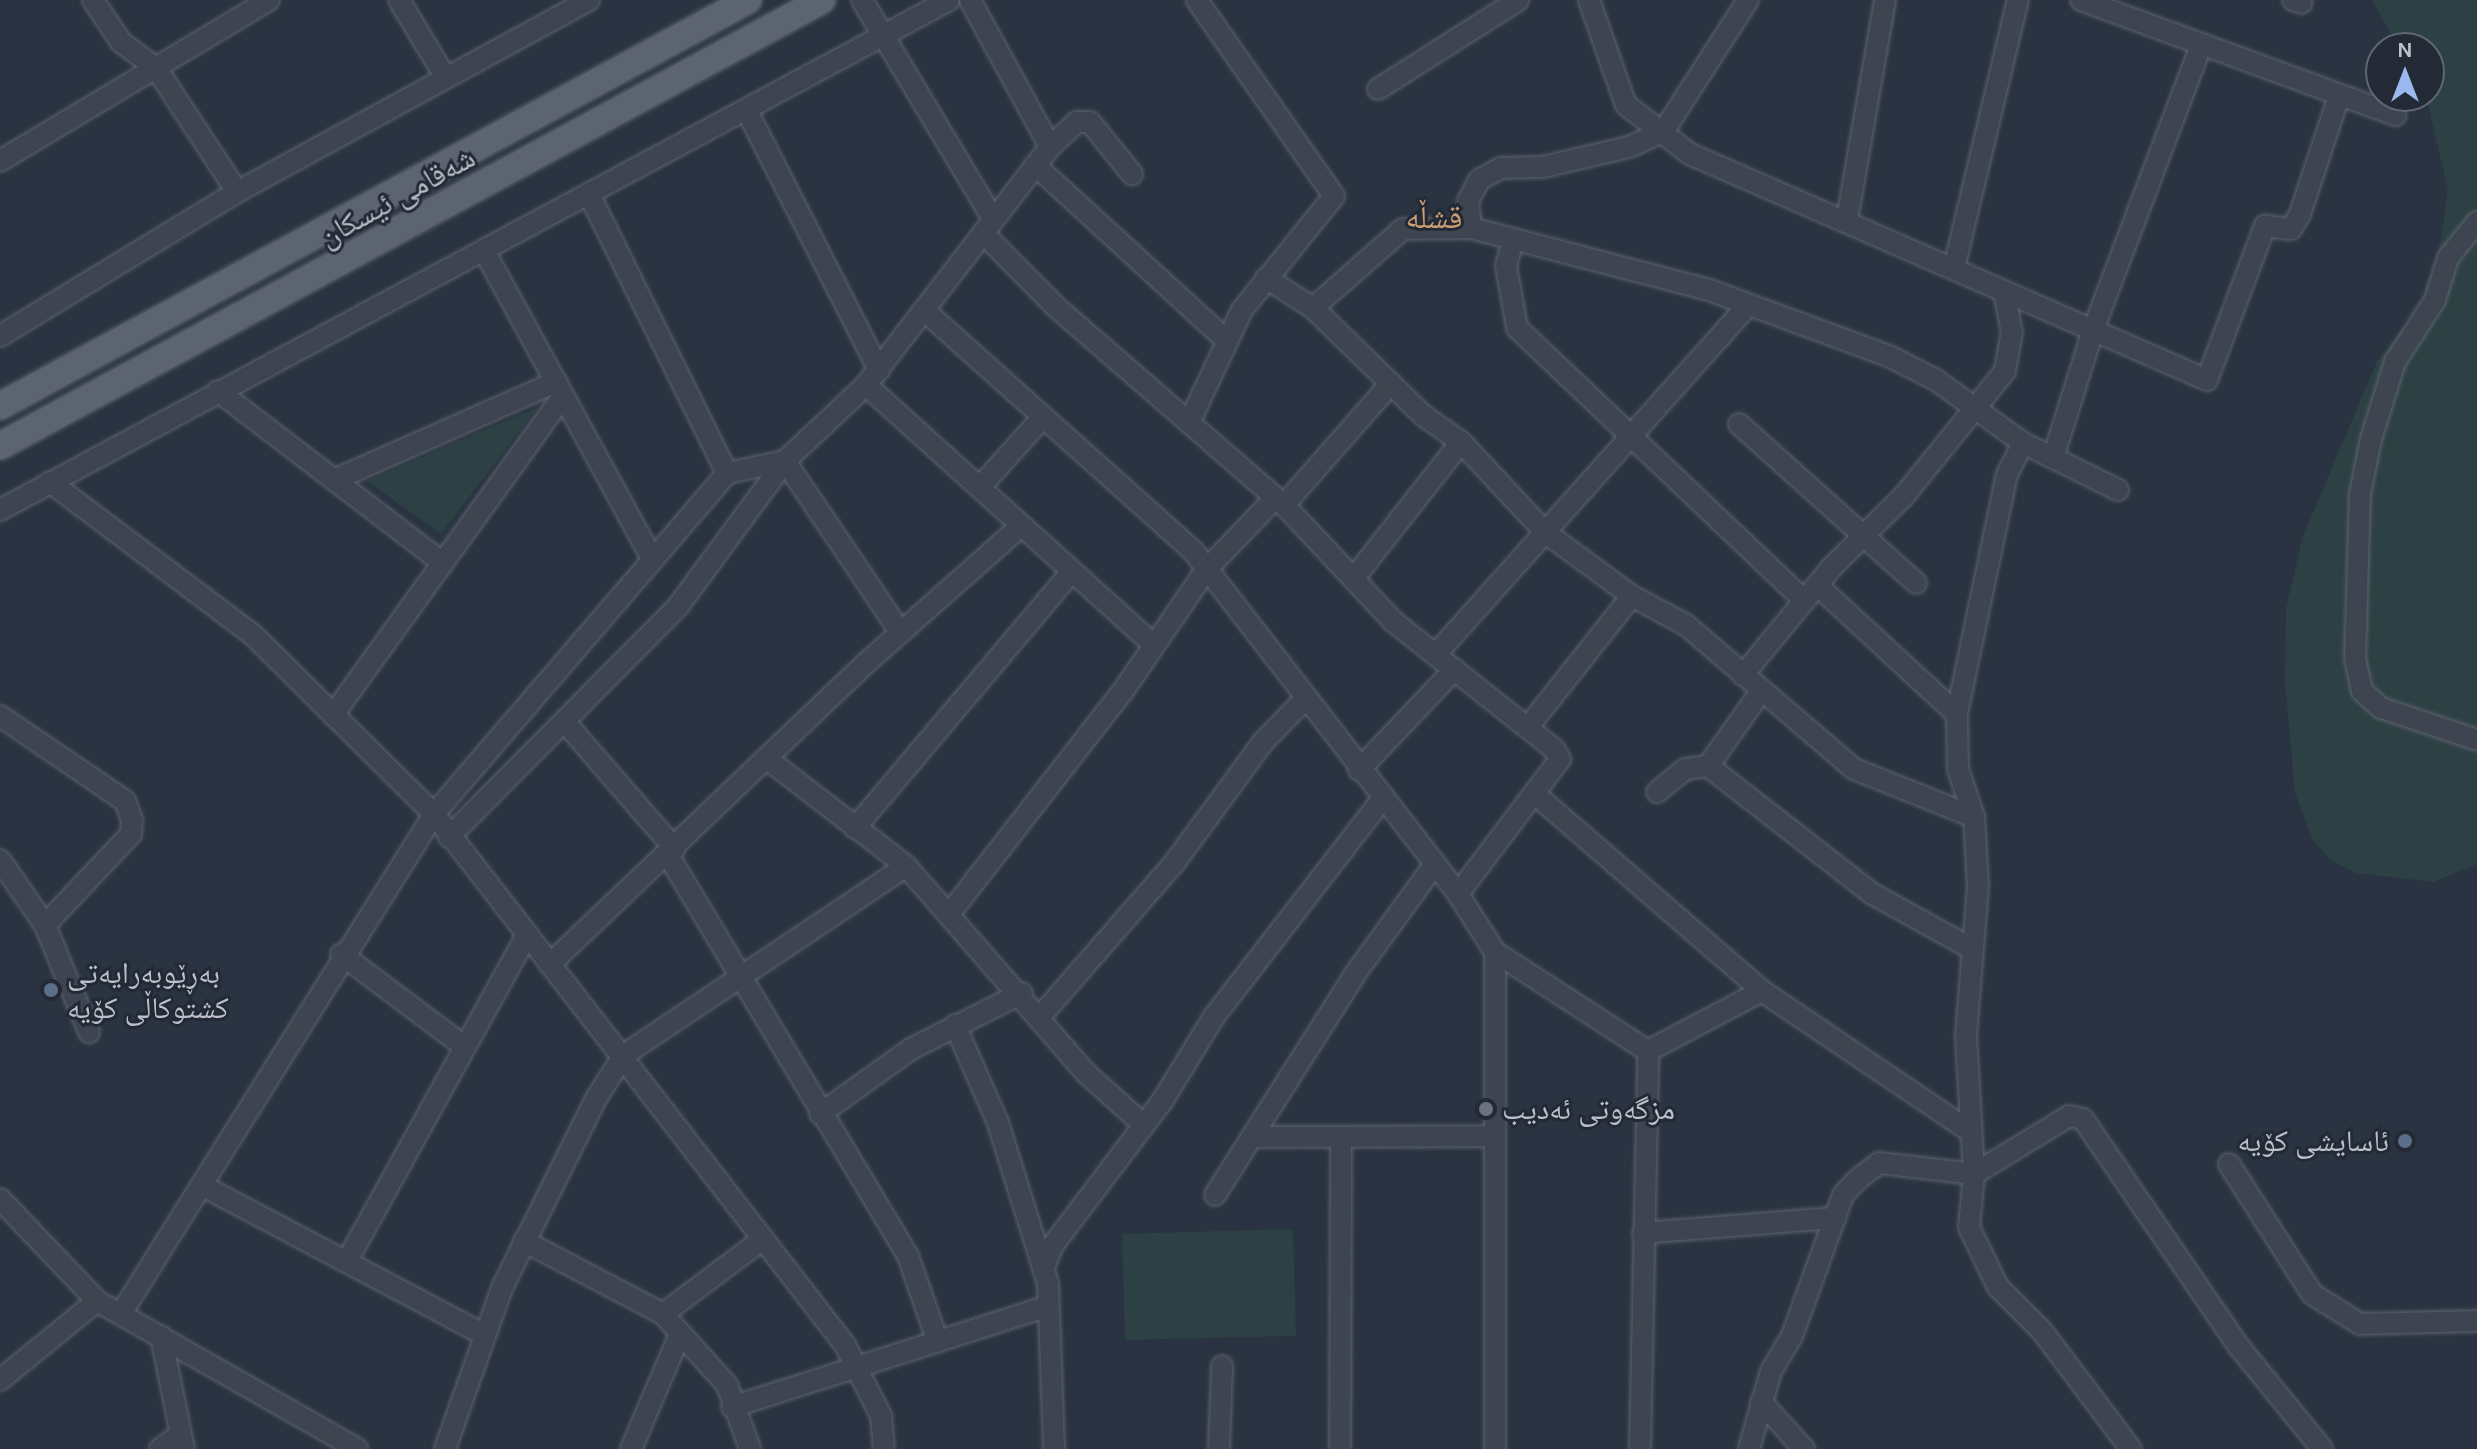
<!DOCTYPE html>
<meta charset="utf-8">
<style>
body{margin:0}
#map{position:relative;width:2477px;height:1449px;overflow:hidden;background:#2a3341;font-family:Karla,"Noto Naskh Arabic",sans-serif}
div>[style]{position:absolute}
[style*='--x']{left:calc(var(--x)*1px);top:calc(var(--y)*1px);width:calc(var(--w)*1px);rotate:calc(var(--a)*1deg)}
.green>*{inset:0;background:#2d4043}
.roads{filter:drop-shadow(0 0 2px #5c636e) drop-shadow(0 0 2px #5c636e)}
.minor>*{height:20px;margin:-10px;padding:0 10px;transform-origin:10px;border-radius:10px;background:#3e4551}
.major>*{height:26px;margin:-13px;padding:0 13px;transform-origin:13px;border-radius:13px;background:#5c6471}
.dots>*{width:22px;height:22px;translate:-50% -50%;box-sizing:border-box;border:4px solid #232a36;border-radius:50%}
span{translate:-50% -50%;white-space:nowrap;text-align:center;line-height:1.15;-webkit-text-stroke:6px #232a36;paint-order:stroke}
.street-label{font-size:30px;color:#bbc0cb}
.poi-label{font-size:30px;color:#bbc0cb}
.left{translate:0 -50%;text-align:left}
.right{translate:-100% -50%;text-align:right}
.neighbourhood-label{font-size:32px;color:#cc9e74}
.north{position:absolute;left:2365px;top:32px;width:80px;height:80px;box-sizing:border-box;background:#232a36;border:2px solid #606672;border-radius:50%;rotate:0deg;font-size:22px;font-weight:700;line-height:32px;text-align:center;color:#bbc0cb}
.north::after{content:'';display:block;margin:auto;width:28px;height:36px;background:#9cb9ef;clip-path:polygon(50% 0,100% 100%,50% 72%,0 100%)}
</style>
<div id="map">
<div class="green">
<i style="clip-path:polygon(2372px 0,2477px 0,2477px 864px,2433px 882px,2356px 873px,2330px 860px,2313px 840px,2295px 793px,2285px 683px,2286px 608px,2303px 536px,2378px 359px,2421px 307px,2438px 257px,2448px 190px,2426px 96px,2429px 48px,2399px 48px)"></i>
<i style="clip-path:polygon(538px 407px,441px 534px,367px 481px)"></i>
<i style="clip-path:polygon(1293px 1229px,1296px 1336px,1125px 1340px,1122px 1234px)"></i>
</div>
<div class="roads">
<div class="minor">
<i style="--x:93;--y:0;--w:50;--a:56.3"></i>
<i style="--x:121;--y:42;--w:44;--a:36.6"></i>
<i style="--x:156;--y:68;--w:148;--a:56.8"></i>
<i style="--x:399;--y:0;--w:87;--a:59"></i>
<i style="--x:862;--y:0;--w:255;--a:59.1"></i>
<i style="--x:970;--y:0;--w:167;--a:61.4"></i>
<i style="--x:1589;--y:0;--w:111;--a:70.6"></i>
<i style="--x:1626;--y:105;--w:81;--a:37.4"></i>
<i style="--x:1690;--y:154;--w:564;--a:23.61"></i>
<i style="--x:2207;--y:380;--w:165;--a:-69.4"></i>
<i style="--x:2265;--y:226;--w:26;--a:7"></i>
<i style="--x:2291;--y:229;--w:17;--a:-59"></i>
<i style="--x:2300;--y:214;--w:124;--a:-71.7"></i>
<i style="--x:2081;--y:0;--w:335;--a:20.1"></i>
<i style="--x:2293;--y:0;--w:9;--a:18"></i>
<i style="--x:1378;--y:89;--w:166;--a:-32.4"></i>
<i style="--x:747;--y:111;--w:291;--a:63"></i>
<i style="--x:0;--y:161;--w:313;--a:-30.9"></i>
<i style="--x:1035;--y:165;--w:260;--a:42.5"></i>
<i style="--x:590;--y:196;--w:309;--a:63.7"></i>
<i style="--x:1847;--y:220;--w:223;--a:-80.2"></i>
<i style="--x:2477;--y:222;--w:46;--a:128.9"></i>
<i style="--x:2448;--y:258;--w:44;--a:107.2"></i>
<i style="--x:2435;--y:300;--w:74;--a:122.8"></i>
<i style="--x:2395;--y:362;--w:81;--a:107.3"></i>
<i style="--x:2371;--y:439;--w:56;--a:101.3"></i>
<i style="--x:2360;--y:494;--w:164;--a:91.7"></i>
<i style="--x:2355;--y:658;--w:34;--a:78"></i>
<i style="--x:2362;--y:691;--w:25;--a:42"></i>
<i style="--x:2381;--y:708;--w:101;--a:18.4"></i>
<i style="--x:1471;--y:228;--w:27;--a:-96"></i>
<i style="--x:1468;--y:201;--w:24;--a:-62"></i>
<i style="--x:1479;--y:180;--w:25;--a:-29"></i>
<i style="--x:1501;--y:168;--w:42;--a:-1.4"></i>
<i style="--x:1543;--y:167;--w:88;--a:-13.1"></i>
<i style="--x:1629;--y:147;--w:37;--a:-24"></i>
<i style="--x:1663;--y:132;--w:157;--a:-57.2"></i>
<i style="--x:983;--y:233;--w:103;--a:45.4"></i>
<i style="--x:1055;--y:306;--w:303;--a:41"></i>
<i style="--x:1284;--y:505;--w:161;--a:46.8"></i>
<i style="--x:1394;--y:622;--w:204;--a:38.4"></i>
<i style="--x:1554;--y:749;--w:12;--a:59"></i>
<i style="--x:1560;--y:759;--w:169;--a:127.1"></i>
<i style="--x:1513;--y:240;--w:27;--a:105"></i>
<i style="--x:1506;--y:266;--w:63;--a:79.9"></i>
<i style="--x:1517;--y:328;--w:395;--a:43.5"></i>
<i style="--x:486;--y:254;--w:347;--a:61.4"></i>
<i style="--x:1954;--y:268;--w:276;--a:-76.6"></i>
<i style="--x:1266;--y:278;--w:56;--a:32.6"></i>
<i style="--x:1313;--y:308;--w:155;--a:44.2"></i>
<i style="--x:1424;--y:416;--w:45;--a:35.1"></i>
<i style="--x:1461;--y:442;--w:125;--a:47"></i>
<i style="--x:1546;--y:533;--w:107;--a:36.2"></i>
<i style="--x:1632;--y:596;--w:61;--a:28.2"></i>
<i style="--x:1686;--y:625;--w:221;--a:40.6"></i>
<i style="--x:1854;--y:769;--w:129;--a:21.8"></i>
<i style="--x:1313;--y:308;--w:120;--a:-41.3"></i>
<i style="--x:1403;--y:229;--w:68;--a:-0.8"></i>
<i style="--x:1471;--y:228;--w:249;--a:14.6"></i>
<i style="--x:1712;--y:291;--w:189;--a:20.2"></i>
<i style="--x:1889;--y:356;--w:53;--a:27.1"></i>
<i style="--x:1936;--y:380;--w:107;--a:35.9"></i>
<i style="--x:2023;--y:443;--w:106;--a:26.3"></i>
<i style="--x:926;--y:312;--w:360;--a:41.8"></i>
<i style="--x:1194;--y:552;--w:432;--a:52.3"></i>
<i style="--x:1458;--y:894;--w:69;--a:57.5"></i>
<i style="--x:1495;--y:952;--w:497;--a:90"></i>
<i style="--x:0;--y:336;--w:277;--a:-31.3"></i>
<i style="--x:237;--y:192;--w:401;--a:-28.6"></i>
<i style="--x:866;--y:385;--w:387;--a:42.1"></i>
<i style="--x:218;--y:391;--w:283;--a:37.4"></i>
<i style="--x:1189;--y:423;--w:125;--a:-64.9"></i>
<i style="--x:1242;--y:310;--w:146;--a:-51.1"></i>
<i style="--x:1334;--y:196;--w:239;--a:-125"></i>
<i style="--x:1739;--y:424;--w:238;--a:41.9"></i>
<i style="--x:2023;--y:443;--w:35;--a:117"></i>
<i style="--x:2007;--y:474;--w:245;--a:101.8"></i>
<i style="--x:1957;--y:714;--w:55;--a:89"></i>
<i style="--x:1958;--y:769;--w:51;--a:71.6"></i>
<i style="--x:1974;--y:817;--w:69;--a:86.7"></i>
<i style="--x:1978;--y:886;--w:150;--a:94.6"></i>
<i style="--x:1966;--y:1036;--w:138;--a:86.7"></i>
<i style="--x:1974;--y:1174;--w:53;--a:95.4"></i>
<i style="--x:1969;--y:1227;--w:67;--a:64.2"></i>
<i style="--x:1998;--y:1287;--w:62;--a:45"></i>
<i style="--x:2042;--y:1331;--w:148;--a:53"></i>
<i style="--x:2053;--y:458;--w:134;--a:-72.6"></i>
<i style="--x:2093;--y:330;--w:302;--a:-69.2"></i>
<i style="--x:334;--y:480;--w:243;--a:-23.8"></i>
<i style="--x:50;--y:482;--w:253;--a:37"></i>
<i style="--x:252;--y:634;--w:256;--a:44.7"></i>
<i style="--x:434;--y:814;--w:671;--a:52.26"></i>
<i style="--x:845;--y:1345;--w:80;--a:63.1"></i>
<i style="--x:881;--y:1416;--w:33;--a:85"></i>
<i style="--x:981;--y:486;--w:91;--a:-48.1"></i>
<i style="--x:1284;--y:505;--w:162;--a:-48.7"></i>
<i style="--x:0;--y:510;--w:1077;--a:-28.25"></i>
<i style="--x:1354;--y:578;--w:173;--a:-51.8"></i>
<i style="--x:1817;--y:585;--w:190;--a:42.7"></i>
<i style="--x:1437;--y:653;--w:463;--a:-48.2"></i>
<i style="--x:1743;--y:675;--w:141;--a:-50.5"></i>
<i style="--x:1833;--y:566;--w:98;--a:-44.6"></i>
<i style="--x:1903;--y:497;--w:162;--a:-51"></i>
<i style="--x:2005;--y:371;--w:39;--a:-80"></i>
<i style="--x:2012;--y:333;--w:43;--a:-100.8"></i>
<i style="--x:333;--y:715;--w:393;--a:-54.2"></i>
<i style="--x:0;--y:716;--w:151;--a:34.2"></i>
<i style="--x:125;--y:801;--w:20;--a:70"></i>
<i style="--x:132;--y:820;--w:14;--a:94"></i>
<i style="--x:131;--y:834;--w:125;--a:133.4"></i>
<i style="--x:45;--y:925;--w:116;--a:67.6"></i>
<i style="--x:564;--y:721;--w:169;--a:49.1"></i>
<i style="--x:1528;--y:727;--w:167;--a:-51.6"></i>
<i style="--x:766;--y:758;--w:177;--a:37.6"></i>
<i style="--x:906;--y:866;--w:277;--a:49"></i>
<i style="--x:1088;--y:1075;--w:75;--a:41.8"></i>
<i style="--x:1708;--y:766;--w:207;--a:37.9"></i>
<i style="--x:1871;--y:893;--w:115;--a:29"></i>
<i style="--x:1359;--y:770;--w:139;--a:-46.5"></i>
<i style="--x:1657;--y:792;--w:36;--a:-39"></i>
<i style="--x:1685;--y:769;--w:23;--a:-7"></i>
<i style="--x:1708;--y:766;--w:93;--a:-54.6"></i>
<i style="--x:1536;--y:795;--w:299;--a:40.9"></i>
<i style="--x:1762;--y:991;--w:252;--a:34"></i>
<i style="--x:855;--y:828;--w:336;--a:-49.8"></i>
<i style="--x:449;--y:837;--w:327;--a:-45.2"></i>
<i style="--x:679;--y:605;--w:179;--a:-53.6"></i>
<i style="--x:785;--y:461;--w:111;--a:-43.2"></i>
<i style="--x:866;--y:385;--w:301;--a:-52.3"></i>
<i style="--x:1050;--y:147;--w:37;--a:-43"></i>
<i style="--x:1077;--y:122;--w:13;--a:0"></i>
<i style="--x:1090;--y:122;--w:67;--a:51.1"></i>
<i style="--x:668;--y:855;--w:467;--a:59.1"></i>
<i style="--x:908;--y:1256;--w:91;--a:70.8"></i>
<i style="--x:0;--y:860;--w:79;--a:55.3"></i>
<i style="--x:950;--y:913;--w:285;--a:-52.1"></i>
<i style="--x:1125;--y:688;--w:143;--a:-55.5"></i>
<i style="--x:1206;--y:570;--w:98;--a:-46.2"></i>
<i style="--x:1495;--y:952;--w:182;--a:32.9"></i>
<i style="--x:341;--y:954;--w:155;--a:36.9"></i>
<i style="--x:550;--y:964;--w:435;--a:-43.6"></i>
<i style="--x:865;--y:664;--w:208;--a:-41.5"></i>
<i style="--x:1039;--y:1018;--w:207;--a:-48.9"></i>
<i style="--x:1175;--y:862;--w:149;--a:-53.7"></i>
<i style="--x:1263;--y:742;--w:59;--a:-45.7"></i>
<i style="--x:955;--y:1025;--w:107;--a:66.3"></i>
<i style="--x:998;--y:1123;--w:169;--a:72.7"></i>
<i style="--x:1048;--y:1284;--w:165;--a:87.9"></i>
<i style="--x:820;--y:1114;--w:112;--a:-35.5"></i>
<i style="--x:911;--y:1049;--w:124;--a:-26.8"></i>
<i style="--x:1257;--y:1137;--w:238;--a:-0.2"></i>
<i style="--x:2229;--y:1164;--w:154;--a:57.4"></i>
<i style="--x:2312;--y:1294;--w:57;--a:32"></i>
<i style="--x:2360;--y:1324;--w:117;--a:-1.5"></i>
<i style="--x:203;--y:1186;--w:319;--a:27.9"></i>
<i style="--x:1215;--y:1195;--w:262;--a:-57.6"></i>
<i style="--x:1355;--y:974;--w:136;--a:-54"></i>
<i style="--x:0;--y:1199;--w:141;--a:46.4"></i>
<i style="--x:97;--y:1301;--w:299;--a:29.6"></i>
<i style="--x:1643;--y:1233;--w:193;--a:-4.5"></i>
<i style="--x:524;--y:1241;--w:157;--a:27.7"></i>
<i style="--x:663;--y:1314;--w:96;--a:48"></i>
<i style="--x:727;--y:1385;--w:68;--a:70.2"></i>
<i style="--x:347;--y:1261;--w:372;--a:-61.1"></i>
<i style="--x:1044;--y:1267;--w:24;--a:-68"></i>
<i style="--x:1053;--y:1245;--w:182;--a:-52.8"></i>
<i style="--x:1163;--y:1100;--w:96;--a:-58.6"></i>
<i style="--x:1213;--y:1018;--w:279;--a:-52.3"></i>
<i style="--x:122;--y:1312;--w:588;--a:-57.93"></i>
<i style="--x:434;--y:814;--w:450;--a:-49.3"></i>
<i style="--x:727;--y:473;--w:59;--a:-11.7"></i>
<i style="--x:785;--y:461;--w:207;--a:56"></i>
<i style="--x:663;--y:1314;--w:125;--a:-36.9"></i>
<i style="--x:161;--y:1336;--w:115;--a:78.5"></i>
<i style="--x:0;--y:1380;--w:125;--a:-39.2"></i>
<i style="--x:1761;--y:1402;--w:64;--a:47.5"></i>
<i style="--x:732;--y:1407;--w:332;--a:-17.7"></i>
<i style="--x:160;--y:1449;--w:24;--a:-35"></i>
<i style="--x:445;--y:1449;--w:171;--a:-70.5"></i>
<i style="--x:502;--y:1288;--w:213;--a:-63.6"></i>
<i style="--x:597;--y:1097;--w:50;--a:-57.3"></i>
<i style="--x:624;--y:1055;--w:339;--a:-33.8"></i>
<i style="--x:631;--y:1449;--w:125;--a:-66.9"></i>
<i style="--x:1219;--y:1449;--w:83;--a:-87.9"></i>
<i style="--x:1340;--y:1449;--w:308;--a:-89.8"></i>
<i style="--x:1640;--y:1449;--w:398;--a:-88.8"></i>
<i style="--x:1648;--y:1051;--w:129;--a:-27.8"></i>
<i style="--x:1749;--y:1449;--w:81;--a:-74.2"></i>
<i style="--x:1771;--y:1371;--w:41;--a:-59"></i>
<i style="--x:1792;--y:1336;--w:150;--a:-70.1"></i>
<i style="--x:1843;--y:1195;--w:21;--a:-47"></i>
<i style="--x:1857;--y:1180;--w:28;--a:-38"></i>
<i style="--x:1879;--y:1163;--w:96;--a:6.6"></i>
<i style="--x:1974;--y:1174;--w:111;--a:-31.4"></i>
<i style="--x:2069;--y:1116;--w:14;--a:12"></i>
<i style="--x:2083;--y:1119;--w:278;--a:55.6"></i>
<i style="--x:2240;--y:1348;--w:130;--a:50.9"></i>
</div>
<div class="major">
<i style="--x:0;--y:406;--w:851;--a:-28.49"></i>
<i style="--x:0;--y:446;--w:935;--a:-28.48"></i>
</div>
</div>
<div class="dots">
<i style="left:51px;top:990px;background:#5c6f8a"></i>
<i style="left:1486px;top:1109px;background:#6b7280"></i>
<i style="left:2405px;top:1141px;background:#5c6f8a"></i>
</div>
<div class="street-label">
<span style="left:397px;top:197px;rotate:-29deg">شەقامی ئیسکان</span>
</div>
<div class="poi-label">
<span class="left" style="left:67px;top:990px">بەڕێوبەرایەتی<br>کشتوکاڵی کۆیە</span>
<span class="left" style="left:1502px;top:1109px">مزگەوتی ئەدیب</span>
<span class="right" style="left:2389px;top:1141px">ئاسایشی کۆیە</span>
</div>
<div class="neighbourhood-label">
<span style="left:1434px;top:218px">قشڵه‌</span>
</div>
<div class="north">N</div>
</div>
